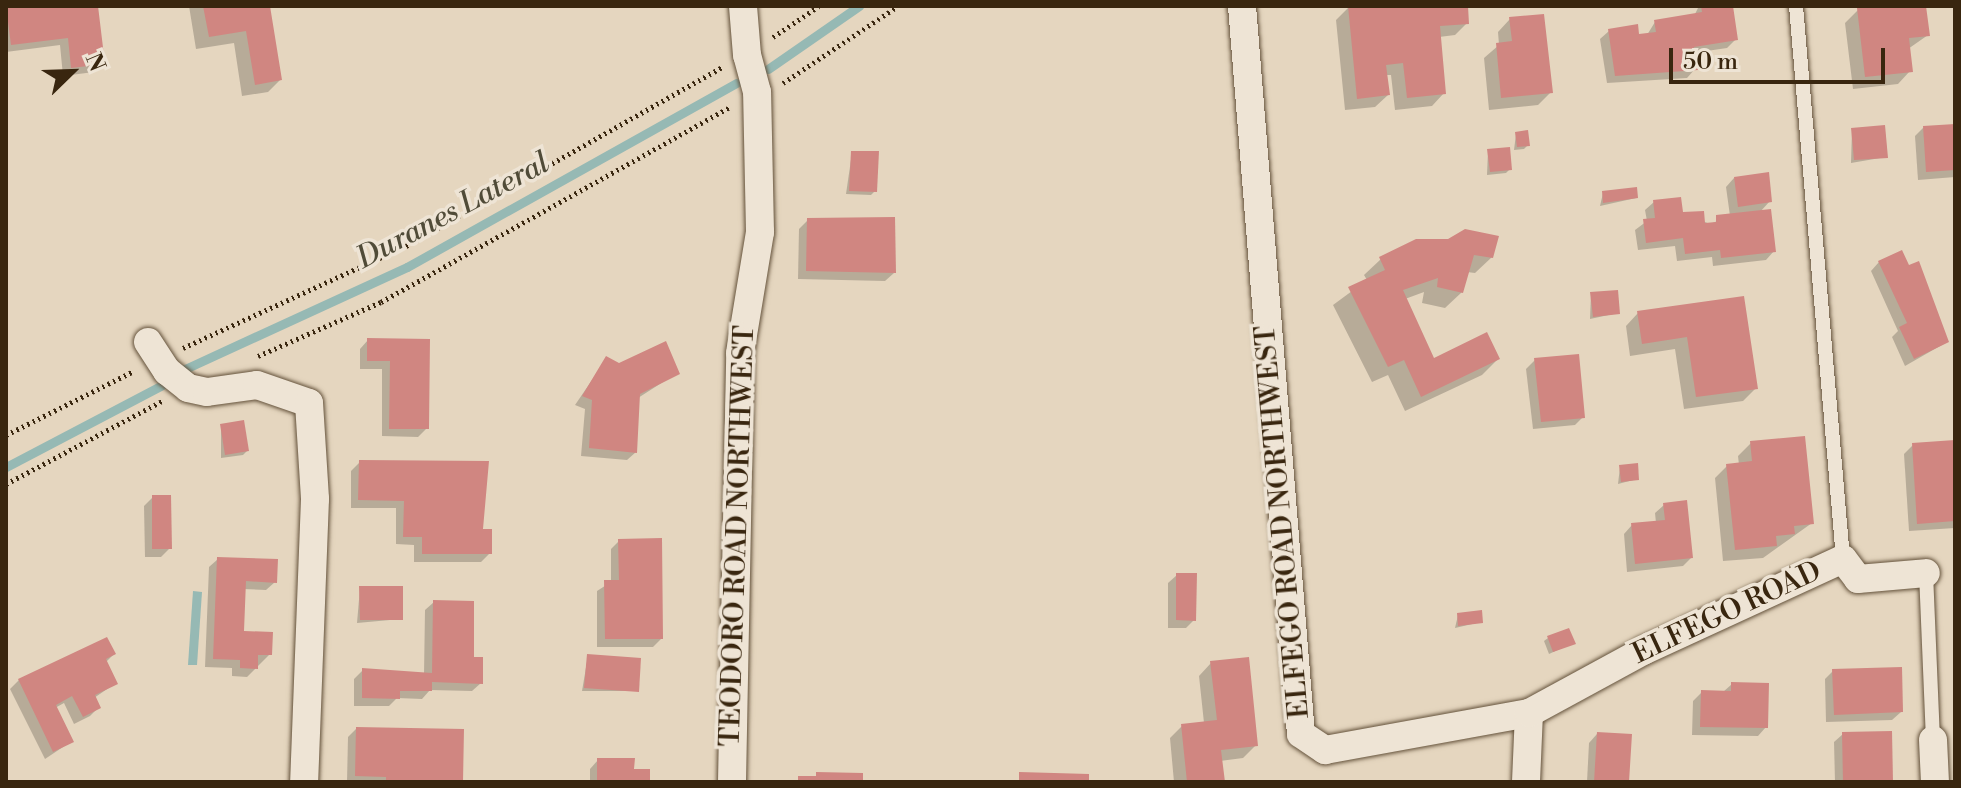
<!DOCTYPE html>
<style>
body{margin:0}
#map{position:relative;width:1961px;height:788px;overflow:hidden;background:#e5d6bf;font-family:"Libre Bodoni",serif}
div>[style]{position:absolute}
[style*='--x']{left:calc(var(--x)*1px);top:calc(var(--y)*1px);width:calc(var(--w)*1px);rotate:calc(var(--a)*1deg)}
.water>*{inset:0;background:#96b9b4}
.shadow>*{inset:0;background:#0003}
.stream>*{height:9px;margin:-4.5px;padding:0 4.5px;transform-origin:4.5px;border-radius:4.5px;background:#96b9b4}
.building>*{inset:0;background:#d08681}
.path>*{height:5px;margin-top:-2.5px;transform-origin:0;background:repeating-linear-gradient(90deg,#39260f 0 2px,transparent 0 6px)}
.roads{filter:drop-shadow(0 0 2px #64523b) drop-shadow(0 0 2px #64523b)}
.lane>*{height:14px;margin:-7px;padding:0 7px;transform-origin:7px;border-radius:7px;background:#eee4d5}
.street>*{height:28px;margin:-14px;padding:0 14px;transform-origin:14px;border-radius:14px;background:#eee4d5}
span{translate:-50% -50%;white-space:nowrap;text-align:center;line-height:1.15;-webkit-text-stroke:7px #eee4d5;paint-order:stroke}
.street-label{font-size:28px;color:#39260f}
.water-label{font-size:30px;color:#504b38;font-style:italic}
.frame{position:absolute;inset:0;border:8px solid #39260f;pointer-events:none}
.north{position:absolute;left:32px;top:32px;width:80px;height:80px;-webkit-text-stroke:6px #eee4d5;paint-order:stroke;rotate:67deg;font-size:22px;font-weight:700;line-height:32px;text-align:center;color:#39260f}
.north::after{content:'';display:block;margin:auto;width:28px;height:36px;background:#39260f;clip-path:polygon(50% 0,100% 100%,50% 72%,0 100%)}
.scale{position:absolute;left:1669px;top:48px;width:216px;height:36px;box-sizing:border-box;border:4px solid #39260f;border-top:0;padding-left:10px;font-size:24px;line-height:28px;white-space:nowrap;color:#39260f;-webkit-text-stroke:6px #eee4d5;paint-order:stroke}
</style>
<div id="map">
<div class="water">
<i style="clip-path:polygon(193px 591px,202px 592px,197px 665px,188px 665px)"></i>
</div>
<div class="shadow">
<i style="clip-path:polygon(6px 6px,96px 6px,103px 63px,94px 72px,63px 76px,60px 45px,6px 52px)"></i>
<i style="clip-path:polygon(189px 6px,268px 6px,280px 80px,268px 92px,242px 96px,234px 43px,196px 49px)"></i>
<i style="clip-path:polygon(1466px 6px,1467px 23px,1455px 35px,1439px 37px,1444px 93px,1432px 106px,1395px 110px,1391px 75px,1385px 75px,1388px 95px,1375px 107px,1345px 110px,1336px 20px,1348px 8px)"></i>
<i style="clip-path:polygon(1699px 6px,1731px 6px,1736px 39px,1727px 48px,1693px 53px,1695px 69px,1687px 78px,1607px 83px,1600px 39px,1609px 31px,1647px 35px,1655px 22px,1694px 16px)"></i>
<i style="clip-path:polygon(1924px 6px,1928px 35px,1908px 49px,1910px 71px,1898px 84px,1853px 89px,1845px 23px,1858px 10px)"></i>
<i style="clip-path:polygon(1510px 19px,1551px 92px,1538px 105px,1489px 110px,1484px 58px,1499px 45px,1498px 32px)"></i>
<i style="clip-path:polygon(1955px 126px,1955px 177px,1918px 180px,1915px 136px,1923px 128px)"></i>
<i style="clip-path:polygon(1852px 130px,1886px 157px,1851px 163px)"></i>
<i style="clip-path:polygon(1516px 134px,1528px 145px,1524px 149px,1514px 150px)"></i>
<i style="clip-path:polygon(1488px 151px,1510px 169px,1506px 173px,1487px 175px)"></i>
<i style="clip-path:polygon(852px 153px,875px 191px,871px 195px,846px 194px)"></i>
<i style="clip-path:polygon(1734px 178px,1770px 201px,1760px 212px,1774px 251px,1766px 260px,1713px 266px,1712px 257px,1677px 261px,1675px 246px,1638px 250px,1635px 230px,1647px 221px,1645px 210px,1654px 202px,1710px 224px,1730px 216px,1726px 187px)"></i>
<i style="clip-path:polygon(1603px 193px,1636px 198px,1600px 206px)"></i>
<i style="clip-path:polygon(808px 220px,894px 273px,885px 281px,798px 279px,799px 229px)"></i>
<i style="clip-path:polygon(1417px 241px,1492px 257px,1475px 273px,1467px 272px,1462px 292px,1445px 308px,1422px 303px,1424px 292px,1405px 299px,1433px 360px,1498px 359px,1482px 375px,1405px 411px,1388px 375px,1372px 382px,1333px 305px,1367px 280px,1364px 275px,1381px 259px)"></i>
<i style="clip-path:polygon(1879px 262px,1908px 268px,1918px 263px,1947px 342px,1905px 366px,1892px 337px,1898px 331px,1871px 271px)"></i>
<i style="clip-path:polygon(1591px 294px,1618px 313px,1590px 319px)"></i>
<i style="clip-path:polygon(1743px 299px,1756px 388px,1743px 401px,1684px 409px,1675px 349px,1630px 356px,1626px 326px,1638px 313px)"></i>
<i style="clip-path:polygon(368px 340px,428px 341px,427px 428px,418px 437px,382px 436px,382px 369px,360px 369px,360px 349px)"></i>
<i style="clip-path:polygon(607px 358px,618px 365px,677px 373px,638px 398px,636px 452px,627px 460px,581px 456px,585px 409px,575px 405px)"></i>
<i style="clip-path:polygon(1535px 360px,1583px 417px,1575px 425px,1533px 429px,1526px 369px)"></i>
<i style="clip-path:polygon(221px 426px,247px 451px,243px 455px,221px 458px)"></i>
<i style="clip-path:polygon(1955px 442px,1955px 528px,1909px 531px,1904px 454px,1913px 445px)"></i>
<i style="clip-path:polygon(1751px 443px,1812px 523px,1763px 558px,1723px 561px,1715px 478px,1727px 466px,1739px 465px,1738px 456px)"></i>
<i style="clip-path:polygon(359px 463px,487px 463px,481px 531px,490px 553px,481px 562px,414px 562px,414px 545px,396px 544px,396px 508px,351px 508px,351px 471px)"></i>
<i style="clip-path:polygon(1620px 467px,1637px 479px,1618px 484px)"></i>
<i style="clip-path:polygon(153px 497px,170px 548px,161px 557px,145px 557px,144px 506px)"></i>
<i style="clip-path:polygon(1664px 505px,1691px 558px,1683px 566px,1627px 572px,1624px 534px,1632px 525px,1656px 523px,1655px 513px)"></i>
<i style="clip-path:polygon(619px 541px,661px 639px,653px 647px,597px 647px,597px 591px,611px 582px,611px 549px)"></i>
<i style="clip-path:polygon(218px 559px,275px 582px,266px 590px,243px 589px,242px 633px,270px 654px,247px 677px,232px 676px,232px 668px,205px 667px,209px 567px)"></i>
<i style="clip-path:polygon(1177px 575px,1194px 620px,1186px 628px,1168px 628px,1168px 583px)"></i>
<i style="clip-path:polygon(360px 588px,401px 619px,357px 623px)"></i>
<i style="clip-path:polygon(434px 602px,481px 683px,472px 691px,430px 690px,422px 699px,397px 698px,389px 706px,354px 706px,354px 679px,363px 670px,424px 674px,425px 610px)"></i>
<i style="clip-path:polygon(1458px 615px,1481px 622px,1455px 628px)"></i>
<i style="clip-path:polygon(1548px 638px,1573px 643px,1549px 654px,1544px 641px)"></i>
<i style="clip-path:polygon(114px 654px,106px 662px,116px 683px,94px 698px,98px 708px,90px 716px,74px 724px,64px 703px,55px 708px,72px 741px,45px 759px,10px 689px,19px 680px)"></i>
<i style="clip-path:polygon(588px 656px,637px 691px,582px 691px)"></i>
<i style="clip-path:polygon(1211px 663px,1255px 746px,1243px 758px,1220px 761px,1223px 782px,1174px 782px,1170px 738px,1182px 726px,1204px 723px,1199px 676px)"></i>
<i style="clip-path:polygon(1833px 671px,1901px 712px,1892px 720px,1826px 722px,1825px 679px)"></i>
<i style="clip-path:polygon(1732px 684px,1766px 727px,1758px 736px,1692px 735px,1693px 701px,1702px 692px,1723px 692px)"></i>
<i style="clip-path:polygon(356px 729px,461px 782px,347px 782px,348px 737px)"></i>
<i style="clip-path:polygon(1597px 734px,1627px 782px,1587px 782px,1589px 743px)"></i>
<i style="clip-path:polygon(1843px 734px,1891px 782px,1835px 782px,1834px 742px)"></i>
<i style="clip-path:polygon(598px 760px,632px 771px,648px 782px,590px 782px,590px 769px)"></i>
<i style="clip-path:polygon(1451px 780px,1471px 781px,1471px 782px,1448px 782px)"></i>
</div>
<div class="stream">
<i style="--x:768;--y:69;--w:111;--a:-34.7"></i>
<i style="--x:185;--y:369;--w:244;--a:-24.7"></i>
<i style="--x:407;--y:267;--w:377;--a:-29.2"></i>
<i style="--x:6;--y:467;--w:176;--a:-27.7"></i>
</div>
<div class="building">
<i style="clip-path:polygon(6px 6px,98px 6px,105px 64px,71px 68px,68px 38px,11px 45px)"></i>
<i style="clip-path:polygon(203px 6px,270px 6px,282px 80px,255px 85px,246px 31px,209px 37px)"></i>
<i style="clip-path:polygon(1348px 6px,1468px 6px,1469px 24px,1440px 26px,1446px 94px,1407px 98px,1403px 63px,1386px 65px,1390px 95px,1357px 99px)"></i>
<i style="clip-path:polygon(1701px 6px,1733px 6px,1738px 40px,1694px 47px,1698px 70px,1615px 76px,1608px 29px,1638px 24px,1639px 34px,1656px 32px,1654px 20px,1702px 12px)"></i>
<i style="clip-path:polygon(1926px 6px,1930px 36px,1909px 38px,1913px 72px,1865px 77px,1857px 8px)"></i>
<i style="clip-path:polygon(1544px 14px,1553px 93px,1501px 98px,1496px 43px,1512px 41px,1509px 17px)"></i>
<i style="clip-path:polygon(1955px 124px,1955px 170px,1926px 172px,1923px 126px)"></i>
<i style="clip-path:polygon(1885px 125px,1888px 158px,1854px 160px,1851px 128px)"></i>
<i style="clip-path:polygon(1528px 130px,1530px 146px,1517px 147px,1515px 132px)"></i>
<i style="clip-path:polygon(1510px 147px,1512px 170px,1490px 172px,1487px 149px)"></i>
<i style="clip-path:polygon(851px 151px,879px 151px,877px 192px,849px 191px)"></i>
<i style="clip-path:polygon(1769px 172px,1772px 202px,1738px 207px,1734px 177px)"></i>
<i style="clip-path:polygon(1637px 187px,1638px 198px,1603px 203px,1602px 191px)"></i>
<i style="clip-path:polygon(1681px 197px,1683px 212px,1704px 211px,1705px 223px,1716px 222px,1716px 215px,1771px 209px,1776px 252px,1721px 258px,1720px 250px,1685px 254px,1683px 238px,1646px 243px,1643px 219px,1655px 218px,1653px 200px)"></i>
<i style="clip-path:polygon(895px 217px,896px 273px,806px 271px,807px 218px)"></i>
<i style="clip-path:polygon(1465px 229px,1499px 236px,1493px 258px,1474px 255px,1463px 293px,1437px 287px,1438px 278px,1403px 290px,1434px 358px,1487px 332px,1500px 359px,1421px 397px,1404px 360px,1388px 367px,1348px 287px,1385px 270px,1379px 257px,1416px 239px,1448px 239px)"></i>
<i style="clip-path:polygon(1902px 250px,1909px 265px,1919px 261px,1949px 342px,1914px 359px,1899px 327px,1907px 323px,1878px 261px)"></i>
<i style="clip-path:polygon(1618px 290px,1620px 314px,1593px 317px,1590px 292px)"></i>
<i style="clip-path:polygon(1744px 296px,1758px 389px,1696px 397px,1687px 337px,1642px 344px,1637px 311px)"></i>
<i style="clip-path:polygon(367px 338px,430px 339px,429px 429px,389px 429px,390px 361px,367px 361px)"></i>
<i style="clip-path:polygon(666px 341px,680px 374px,640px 394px,637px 453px,589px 448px,592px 400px,582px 396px,606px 356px,619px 363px)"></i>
<i style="clip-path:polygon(1579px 354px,1585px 418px,1541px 422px,1534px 358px)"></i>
<i style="clip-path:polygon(244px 420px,249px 451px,225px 455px,220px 424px)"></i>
<i style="clip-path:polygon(1805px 436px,1814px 524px,1794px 526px,1795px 534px,1776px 536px,1777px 546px,1735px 550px,1726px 464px,1752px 461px,1750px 441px)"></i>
<i style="clip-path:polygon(1955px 440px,1955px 521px,1917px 524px,1912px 443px)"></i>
<i style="clip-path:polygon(359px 460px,489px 461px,483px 529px,492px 529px,492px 554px,422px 554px,422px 537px,403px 537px,404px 501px,358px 500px)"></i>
<i style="clip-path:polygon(1638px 463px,1639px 480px,1621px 482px,1619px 465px)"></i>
<i style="clip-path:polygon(152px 495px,171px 495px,172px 549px,152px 549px)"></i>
<i style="clip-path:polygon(1687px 500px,1693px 558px,1635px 564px,1631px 523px,1665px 520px,1663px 503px)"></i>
<i style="clip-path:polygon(662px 538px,663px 639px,605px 639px,604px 580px,619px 580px,618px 539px)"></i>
<i style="clip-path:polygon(217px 557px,278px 559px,277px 583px,246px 581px,244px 631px,273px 632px,272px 655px,258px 655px,258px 669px,240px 668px,240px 660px,213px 659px)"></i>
<i style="clip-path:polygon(1176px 573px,1197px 573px,1196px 621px,1176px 620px)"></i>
<i style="clip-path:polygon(359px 586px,403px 586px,403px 620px,360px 620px)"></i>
<i style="clip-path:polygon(433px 600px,474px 601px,474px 657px,483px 657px,483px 684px,432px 682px,432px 691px,400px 691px,400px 699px,362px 698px,362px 668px,432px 673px)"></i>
<i style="clip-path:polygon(1482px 610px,1483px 623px,1458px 626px,1457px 613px)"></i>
<i style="clip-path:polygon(1569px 628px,1576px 644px,1553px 652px,1547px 636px)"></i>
<i style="clip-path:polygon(107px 637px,116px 654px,106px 659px,118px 684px,95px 695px,101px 708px,83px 717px,72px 696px,56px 705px,74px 742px,53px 752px,18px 679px)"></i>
<i style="clip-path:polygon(587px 654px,641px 658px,639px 692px,584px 688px)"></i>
<i style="clip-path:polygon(1249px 657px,1258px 746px,1221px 750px,1225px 782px,1187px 782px,1181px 724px,1217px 720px,1210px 661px)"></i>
<i style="clip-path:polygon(1902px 667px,1903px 712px,1834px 715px,1832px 669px)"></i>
<i style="clip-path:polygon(1731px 682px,1769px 683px,1768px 728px,1700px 727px,1701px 690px,1731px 691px)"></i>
<i style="clip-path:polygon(356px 727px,464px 729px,463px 782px,386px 782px,386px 777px,355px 776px)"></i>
<i style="clip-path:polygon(1892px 731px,1893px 782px,1843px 782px,1842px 732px)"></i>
<i style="clip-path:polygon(1597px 732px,1632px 734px,1629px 782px,1594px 782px)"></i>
<i style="clip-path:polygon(597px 758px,635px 758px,634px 769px,650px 769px,650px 782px,597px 782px)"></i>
<i style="clip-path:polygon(816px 772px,863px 773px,863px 782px,798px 782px,798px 776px,816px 776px)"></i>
<i style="clip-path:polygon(1019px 772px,1089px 774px,1089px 782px,1019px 782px)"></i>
</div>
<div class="path">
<i style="--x:773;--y:37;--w:55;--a:-34"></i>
<i style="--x:783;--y:83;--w:138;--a:-33.8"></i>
<i style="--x:183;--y:348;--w:245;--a:-24.6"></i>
<i style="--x:406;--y:246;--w:364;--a:-29.5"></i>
<i style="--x:258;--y:356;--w:134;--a:-23.7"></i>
<i style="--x:381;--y:302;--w:400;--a:-29.2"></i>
<i style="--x:6;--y:435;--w:143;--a:-26.6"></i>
<i style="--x:6;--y:484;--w:177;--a:-28"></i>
</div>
<div class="roads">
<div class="lane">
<i style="--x:1796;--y:6;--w:555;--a:85.14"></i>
<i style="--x:1926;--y:573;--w:167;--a:87.6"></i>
</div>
<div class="street">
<i style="--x:1242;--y:6;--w:730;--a:85.37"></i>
<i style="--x:1301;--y:734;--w:29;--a:34"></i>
<i style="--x:1325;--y:750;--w:207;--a:-10.3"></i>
<i style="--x:1529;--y:713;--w:69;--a:92.5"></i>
<i style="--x:148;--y:342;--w:35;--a:57"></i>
<i style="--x:167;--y:371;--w:27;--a:39"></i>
<i style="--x:188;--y:388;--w:19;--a:12"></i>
<i style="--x:207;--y:392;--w:50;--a:-8"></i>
<i style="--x:257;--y:385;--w:55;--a:19.1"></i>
<i style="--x:309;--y:403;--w:96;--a:86.4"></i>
<i style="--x:315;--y:499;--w:283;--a:92.2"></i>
<i style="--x:1529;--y:713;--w:130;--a:-28.5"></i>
<i style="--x:1643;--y:651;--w:220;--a:-24.7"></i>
<i style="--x:1843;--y:559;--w:25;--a:53"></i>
<i style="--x:1858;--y:579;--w:68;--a:-5"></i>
<i style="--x:1933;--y:740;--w:42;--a:87.3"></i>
<i style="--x:732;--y:782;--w:429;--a:-88.9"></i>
<i style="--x:740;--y:353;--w:123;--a:-80.6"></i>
<i style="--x:760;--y:232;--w:140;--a:-91.2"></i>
<i style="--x:757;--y:92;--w:38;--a:-105"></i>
<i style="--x:747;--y:55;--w:49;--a:-94.7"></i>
</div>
</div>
<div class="street-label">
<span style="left:1283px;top:522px;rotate:-95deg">ELFEGO ROAD NORTHWEST</span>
<span style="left:738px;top:536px;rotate:-88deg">TEODORO ROAD NORTHWEST</span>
<span style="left:1727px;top:613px;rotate:-25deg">ELFEGO ROAD</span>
</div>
<div class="water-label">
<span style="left:453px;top:211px;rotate:-28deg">Duranes Lateral</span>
</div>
<div class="frame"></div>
<div class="north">N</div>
<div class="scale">50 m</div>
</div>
